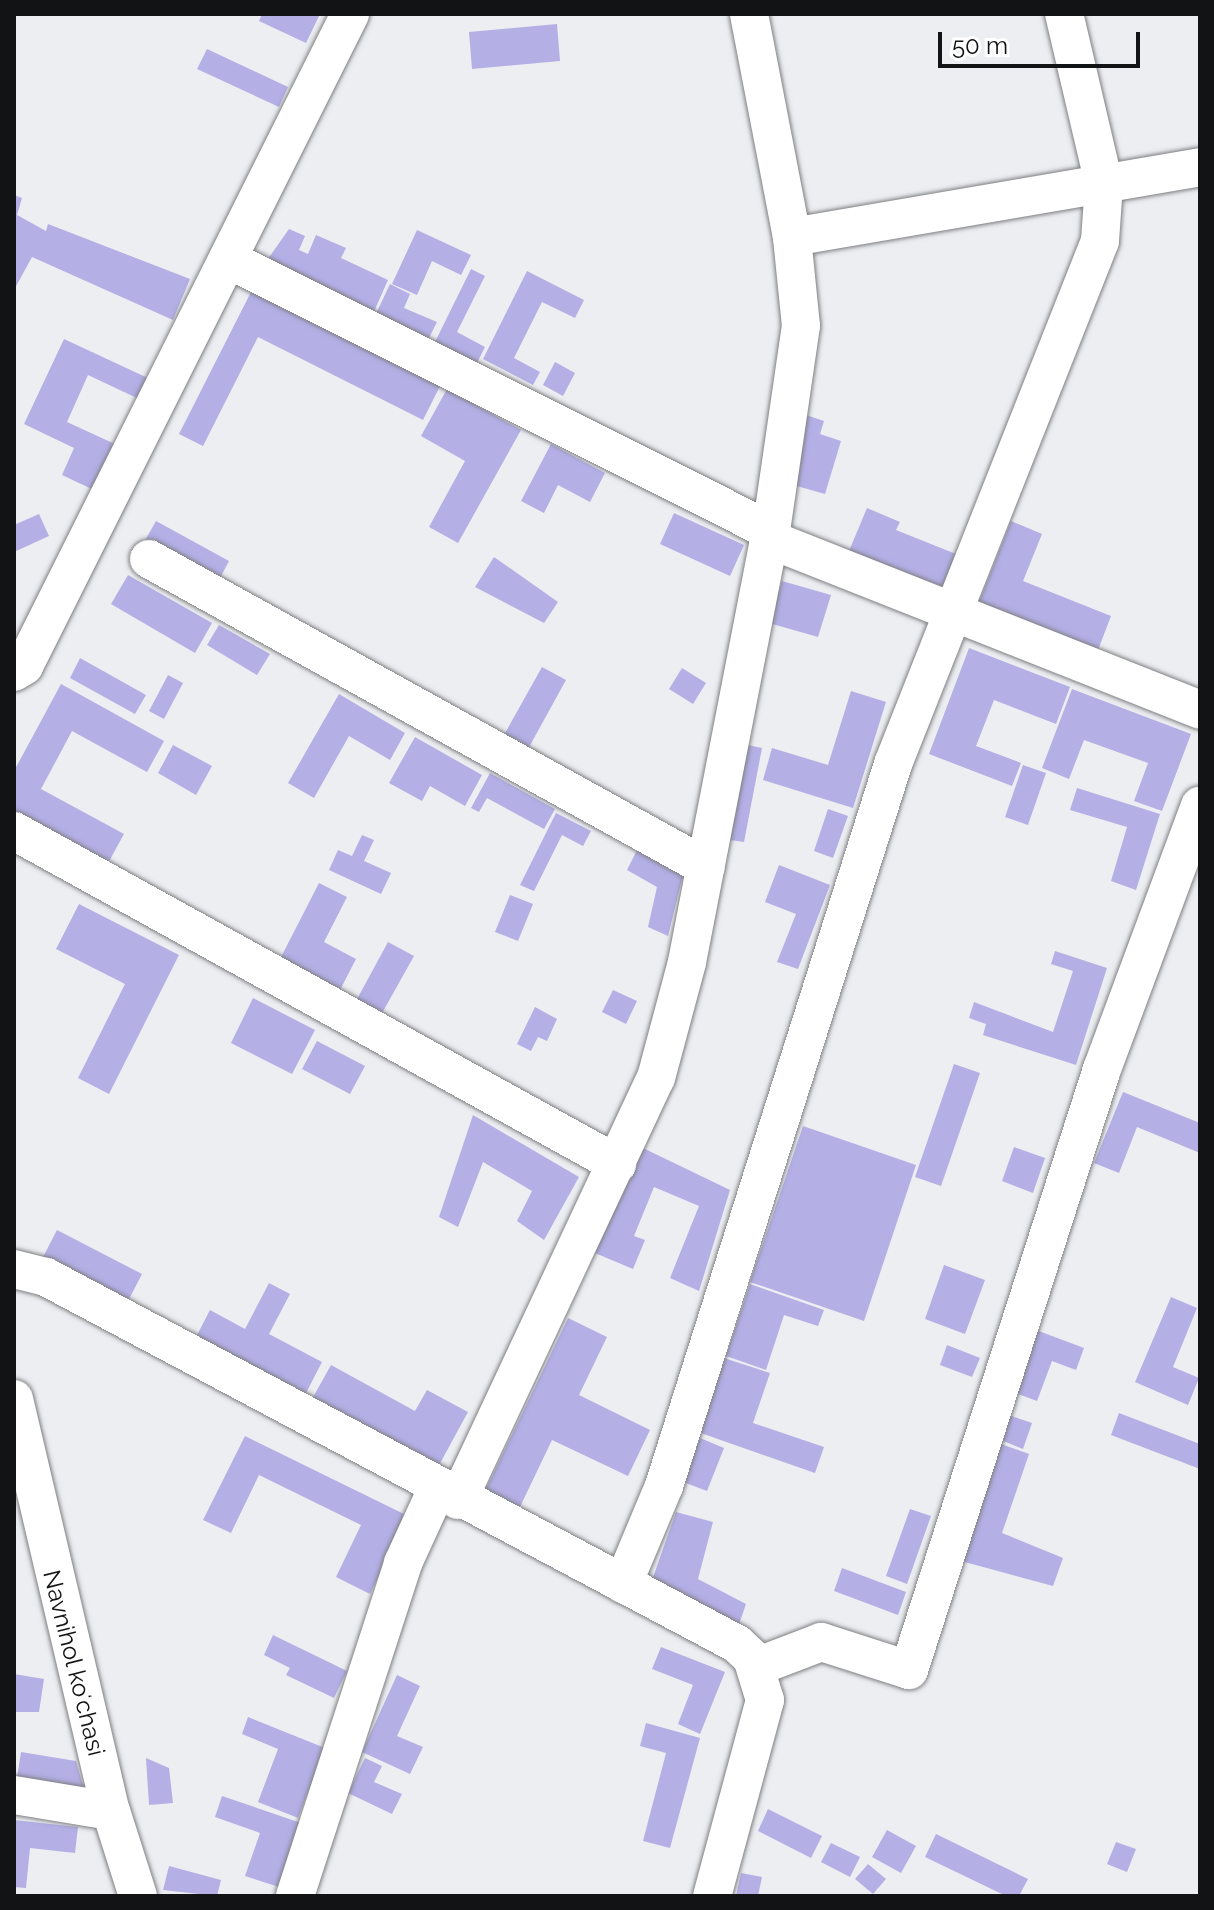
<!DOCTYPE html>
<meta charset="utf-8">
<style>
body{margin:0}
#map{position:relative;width:1214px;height:1910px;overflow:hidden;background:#edeef1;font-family:Raleway,sans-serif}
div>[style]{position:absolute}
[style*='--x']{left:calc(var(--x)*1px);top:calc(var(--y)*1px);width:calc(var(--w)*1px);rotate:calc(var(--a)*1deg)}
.building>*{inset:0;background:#b4afe5}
.roads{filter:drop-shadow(0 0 2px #7e7f82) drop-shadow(0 0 2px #7e7f82)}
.minor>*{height:38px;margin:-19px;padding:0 19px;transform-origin:19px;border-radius:19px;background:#fff}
span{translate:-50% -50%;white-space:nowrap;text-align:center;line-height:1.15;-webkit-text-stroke:6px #fff;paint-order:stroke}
.street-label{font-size:24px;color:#121314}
.frame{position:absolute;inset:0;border:16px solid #121314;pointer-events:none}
.scale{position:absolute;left:938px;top:32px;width:202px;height:36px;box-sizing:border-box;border:4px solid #121314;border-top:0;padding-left:10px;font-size:24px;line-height:28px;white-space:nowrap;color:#121314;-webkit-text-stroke:6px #fff;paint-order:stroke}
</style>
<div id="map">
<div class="building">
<i style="clip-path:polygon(262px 14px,320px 14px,306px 43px,259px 21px)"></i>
<i style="clip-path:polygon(557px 24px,560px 61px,472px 69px,469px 32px)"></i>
<i style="clip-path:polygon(207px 49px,288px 87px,279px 107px,197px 69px)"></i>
<i style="clip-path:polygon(14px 195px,22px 198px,17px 215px,46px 231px,48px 224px,190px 279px,173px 320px,32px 257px,14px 290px)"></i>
<i style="clip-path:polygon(289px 229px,305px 236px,299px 250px,308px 254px,316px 235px,346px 248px,341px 258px,388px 280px,372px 316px,263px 266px)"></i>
<i style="clip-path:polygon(417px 230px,471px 255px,461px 275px,432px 261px,417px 295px,392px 284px)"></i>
<i style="clip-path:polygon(471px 269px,485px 276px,457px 332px,485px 347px,477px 363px,435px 342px)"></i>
<i style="clip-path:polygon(527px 271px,584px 300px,575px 318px,542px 302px,514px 358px,540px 372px,533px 385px,483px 359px)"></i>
<i style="clip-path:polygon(390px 284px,410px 294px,404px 308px,437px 322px,427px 342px,374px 318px)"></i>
<i style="clip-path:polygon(253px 288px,441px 384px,423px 420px,258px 337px,203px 446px,179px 434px)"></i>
<i style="clip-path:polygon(64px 339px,150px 379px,141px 400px,88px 375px,67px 422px,117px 445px,96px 491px,62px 475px,74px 448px,24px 424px)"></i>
<i style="clip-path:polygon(555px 362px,575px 373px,563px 396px,543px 385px)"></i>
<i style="clip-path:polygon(447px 389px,521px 430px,458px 543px,429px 527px,465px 461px,421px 436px)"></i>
<i style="clip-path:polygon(806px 415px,824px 421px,820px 434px,841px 441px,825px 494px,786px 483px)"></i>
<i style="clip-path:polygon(551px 444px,605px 473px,590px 502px,558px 485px,544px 513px,521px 501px)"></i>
<i style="clip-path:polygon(867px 508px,900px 522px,896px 530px,961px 556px,946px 591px,849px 551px)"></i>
<i style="clip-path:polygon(674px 513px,744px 545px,730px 576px,660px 544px)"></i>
<i style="clip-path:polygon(39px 514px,49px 536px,14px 552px,14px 525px)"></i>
<i style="clip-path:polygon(156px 521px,229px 561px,217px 584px,143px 544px)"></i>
<i style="clip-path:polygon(1011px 521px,1042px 534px,1023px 581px,1111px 616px,1098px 650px,979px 602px)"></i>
<i style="clip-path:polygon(494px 557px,558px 602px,544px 623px,475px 587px)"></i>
<i style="clip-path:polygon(128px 575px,212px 623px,195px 653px,111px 604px)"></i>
<i style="clip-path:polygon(782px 581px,831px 595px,818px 637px,769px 623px)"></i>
<i style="clip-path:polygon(219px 625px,270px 654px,257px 675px,207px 645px)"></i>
<i style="clip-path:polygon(969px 648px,1070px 687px,1056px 724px,994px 700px,976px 746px,1021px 763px,1012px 786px,929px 754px)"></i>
<i style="clip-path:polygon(80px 658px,146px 695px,135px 714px,70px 678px)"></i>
<i style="clip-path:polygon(542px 667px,566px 680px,528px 749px,504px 735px)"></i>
<i style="clip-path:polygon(682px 668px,706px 683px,693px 704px,669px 689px)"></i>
<i style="clip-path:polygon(168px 675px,183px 683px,164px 719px,149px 711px)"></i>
<i style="clip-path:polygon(61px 684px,164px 741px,147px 772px,72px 731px,41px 789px,124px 834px,107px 865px,14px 814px,14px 771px)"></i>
<i style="clip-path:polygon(1072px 689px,1191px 734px,1162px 811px,1134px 801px,1148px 763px,1084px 740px,1069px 779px,1042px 768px)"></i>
<i style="clip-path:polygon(851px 691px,886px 702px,853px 808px,763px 780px,772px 748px,828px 765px)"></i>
<i style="clip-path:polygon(339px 694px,405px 733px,390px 760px,349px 736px,314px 798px,288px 783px)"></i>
<i style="clip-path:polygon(415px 737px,482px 775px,465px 806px,430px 786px,422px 801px,389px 783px)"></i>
<i style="clip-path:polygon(173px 745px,212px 766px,196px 795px,158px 773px)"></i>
<i style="clip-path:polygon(748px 745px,762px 748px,744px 842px,730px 840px)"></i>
<i style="clip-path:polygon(1023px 765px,1046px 773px,1028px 825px,1005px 817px)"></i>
<i style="clip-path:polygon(490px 773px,555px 809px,544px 829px,487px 798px,479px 812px,471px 808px)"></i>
<i style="clip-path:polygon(1077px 788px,1160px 814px,1136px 890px,1111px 881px,1127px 827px,1070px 810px)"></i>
<i style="clip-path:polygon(828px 809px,848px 816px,833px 858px,814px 851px)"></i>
<i style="clip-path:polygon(556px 813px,591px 831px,583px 846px,562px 835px,534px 891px,520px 885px)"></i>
<i style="clip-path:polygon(362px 835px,374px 840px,364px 861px,391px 873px,381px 894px,329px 870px,338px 850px,352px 856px)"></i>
<i style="clip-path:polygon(637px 850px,683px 875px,668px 936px,648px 927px,657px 887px,627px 870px)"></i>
<i style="clip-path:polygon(779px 865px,830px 885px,798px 969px,777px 962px,796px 914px,765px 902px)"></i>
<i style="clip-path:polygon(319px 883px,347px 897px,324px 942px,356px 959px,339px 992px,279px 961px)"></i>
<i style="clip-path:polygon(510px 895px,533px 904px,518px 941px,495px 932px)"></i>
<i style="clip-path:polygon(79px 904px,179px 955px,109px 1094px,78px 1078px,125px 984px,56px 949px)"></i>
<i style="clip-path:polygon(388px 942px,414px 956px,381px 1015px,356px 1001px)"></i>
<i style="clip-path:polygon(1055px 951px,1107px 968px,1076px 1065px,983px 1035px,986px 1024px,969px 1018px,974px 1002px,1053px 1032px,1073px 971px,1051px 964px)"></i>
<i style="clip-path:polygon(613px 990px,637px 1001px,626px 1024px,602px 1012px)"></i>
<i style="clip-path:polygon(253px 998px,315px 1030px,292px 1074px,231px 1043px)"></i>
<i style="clip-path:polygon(535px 1007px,557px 1019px,547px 1041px,538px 1037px,531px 1051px,517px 1044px)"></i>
<i style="clip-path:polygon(317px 1041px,365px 1066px,350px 1094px,302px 1069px)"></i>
<i style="clip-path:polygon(954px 1064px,980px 1073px,941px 1186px,915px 1177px)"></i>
<i style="clip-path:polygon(1123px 1092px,1200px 1123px,1200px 1153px,1137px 1127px,1119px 1173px,1094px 1163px)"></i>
<i style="clip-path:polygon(473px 1115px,579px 1177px,544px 1240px,517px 1221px,532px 1191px,483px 1162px,458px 1227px,439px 1217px)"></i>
<i style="clip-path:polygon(803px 1126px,916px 1165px,864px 1321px,750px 1282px)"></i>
<i style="clip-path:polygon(1014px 1147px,1045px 1158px,1033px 1193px,1002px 1181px)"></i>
<i style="clip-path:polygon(643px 1148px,730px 1190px,699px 1291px,670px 1278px,699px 1206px,654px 1187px,634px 1236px,645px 1240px,633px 1269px,595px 1253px)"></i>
<i style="clip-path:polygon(57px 1230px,142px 1274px,127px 1303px,42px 1259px)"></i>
<i style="clip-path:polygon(944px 1265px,985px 1280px,965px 1334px,925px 1319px)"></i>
<i style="clip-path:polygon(269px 1283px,290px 1294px,269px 1334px,322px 1362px,305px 1395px,196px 1337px,210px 1310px,245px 1329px)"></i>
<i style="clip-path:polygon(750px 1284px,824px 1310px,818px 1326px,784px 1315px,766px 1370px,726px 1356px)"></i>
<i style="clip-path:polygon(1171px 1297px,1197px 1308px,1173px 1367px,1199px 1378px,1188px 1405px,1135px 1382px)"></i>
<i style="clip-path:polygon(568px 1318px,607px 1337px,579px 1395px,650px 1430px,628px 1476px,552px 1440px,519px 1509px,484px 1493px)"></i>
<i style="clip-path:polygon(1036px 1330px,1084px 1348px,1076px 1370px,1052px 1361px,1037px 1401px,1013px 1392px)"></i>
<i style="clip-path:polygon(947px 1345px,980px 1358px,972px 1377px,940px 1365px)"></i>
<i style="clip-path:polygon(724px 1358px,770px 1373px,753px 1423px,824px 1447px,815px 1473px,698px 1432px)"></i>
<i style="clip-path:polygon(331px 1365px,415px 1411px,427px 1390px,468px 1412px,438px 1467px,312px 1399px)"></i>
<i style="clip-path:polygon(1119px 1413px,1200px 1444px,1200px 1469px,1111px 1435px)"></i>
<i style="clip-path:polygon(1009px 1415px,1032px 1423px,1023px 1449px,1001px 1440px)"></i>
<i style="clip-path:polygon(245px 1436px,408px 1516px,370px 1594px,336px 1577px,361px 1525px,259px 1475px,231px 1533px,203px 1520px)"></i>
<i style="clip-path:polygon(700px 1438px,724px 1448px,707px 1491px,683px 1482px)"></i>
<i style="clip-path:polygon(1001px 1444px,1029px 1454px,1002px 1533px,1063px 1558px,1053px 1586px,961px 1561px)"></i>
<i style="clip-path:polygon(910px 1509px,931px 1516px,907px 1584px,886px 1576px)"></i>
<i style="clip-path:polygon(676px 1512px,713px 1522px,698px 1579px,746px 1604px,737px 1630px,650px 1586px)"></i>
<i style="clip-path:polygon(842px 1568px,906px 1592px,898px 1615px,834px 1591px)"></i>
<i style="clip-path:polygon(273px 1635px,347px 1671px,334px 1698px,286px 1675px,290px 1668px,264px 1655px)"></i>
<i style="clip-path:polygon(661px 1647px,725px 1672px,700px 1734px,678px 1724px,693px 1685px,652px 1669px)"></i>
<i style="clip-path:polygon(14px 1674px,44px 1679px,39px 1712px,14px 1712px)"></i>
<i style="clip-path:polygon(397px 1675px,420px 1686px,397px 1736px,423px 1747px,410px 1774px,362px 1752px)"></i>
<i style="clip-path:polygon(248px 1717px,325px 1748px,298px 1818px,258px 1802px,278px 1749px,242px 1734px)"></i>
<i style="clip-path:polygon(646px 1723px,700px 1738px,670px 1848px,643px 1841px,666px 1753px,640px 1746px)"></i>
<i style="clip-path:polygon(21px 1752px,76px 1761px,84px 1789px,17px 1778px)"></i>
<i style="clip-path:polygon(146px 1758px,169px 1768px,173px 1803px,149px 1805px)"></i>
<i style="clip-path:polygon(365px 1758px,382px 1766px,374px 1782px,402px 1794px,392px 1814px,348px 1793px)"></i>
<i style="clip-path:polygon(222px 1796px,301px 1823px,279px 1887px,245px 1876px,260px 1833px,215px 1817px)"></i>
<i style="clip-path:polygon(768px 1809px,822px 1836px,811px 1858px,758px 1831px)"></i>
<i style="clip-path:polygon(14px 1820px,78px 1827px,75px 1853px,30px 1848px,26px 1888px,14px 1887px)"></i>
<i style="clip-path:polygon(887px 1830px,916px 1846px,901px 1873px,872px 1857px)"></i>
<i style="clip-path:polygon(936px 1834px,1028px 1879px,1019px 1896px,1006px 1896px,925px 1857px)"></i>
<i style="clip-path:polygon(1116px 1842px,1136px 1849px,1127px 1872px,1107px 1864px)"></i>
<i style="clip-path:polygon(831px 1843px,860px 1857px,850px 1877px,821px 1862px)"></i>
<i style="clip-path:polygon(868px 1864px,886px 1879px,873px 1894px,855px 1879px)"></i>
<i style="clip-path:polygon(169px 1866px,221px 1880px,217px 1896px,163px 1890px)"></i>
<i style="clip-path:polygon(741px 1873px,762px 1877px,758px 1896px,736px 1896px)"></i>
</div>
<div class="roads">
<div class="minor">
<i style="--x:749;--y:14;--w:227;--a:79.1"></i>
<i style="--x:792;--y:237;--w:414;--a:-9.7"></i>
<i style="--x:228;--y:259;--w:607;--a:26.61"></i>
<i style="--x:769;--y:539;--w:464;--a:21.6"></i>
<i style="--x:149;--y:559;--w:636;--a:28.94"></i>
<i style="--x:14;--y:672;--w:12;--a:-31"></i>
<i style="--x:24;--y:666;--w:729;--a:-63.43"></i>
<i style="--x:14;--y:831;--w:689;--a:28.91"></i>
<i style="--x:14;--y:1269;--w:33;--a:14"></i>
<i style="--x:46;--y:1277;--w:782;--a:27.97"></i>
<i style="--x:737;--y:1644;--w:21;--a:43"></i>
<i style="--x:752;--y:1658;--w:44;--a:72.8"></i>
<i style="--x:765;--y:1700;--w:203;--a:105.1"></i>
<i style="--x:14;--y:1399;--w:423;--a:76.8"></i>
<i style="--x:111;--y:1811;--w:89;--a:72.4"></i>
<i style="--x:458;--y:1500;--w:466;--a:-64.9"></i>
<i style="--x:656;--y:1078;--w:120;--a:-75"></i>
<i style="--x:687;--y:962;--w:439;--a:-79"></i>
<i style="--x:771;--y:531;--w:207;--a:-81.7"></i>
<i style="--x:801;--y:326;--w:89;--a:-95.8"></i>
<i style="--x:623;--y:1584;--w:106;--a:-67.3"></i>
<i style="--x:664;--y:1486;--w:757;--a:-72.4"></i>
<i style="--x:893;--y:764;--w:562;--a:-68.41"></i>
<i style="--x:1100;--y:241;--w:57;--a:-86"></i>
<i style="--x:1104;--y:184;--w:175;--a:-103.2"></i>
<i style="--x:756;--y:1667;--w:70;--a:-21"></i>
<i style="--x:821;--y:1642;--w:92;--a:17.7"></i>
<i style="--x:909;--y:1670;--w:631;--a:-72.2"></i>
<i style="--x:1102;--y:1069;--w:281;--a:-69.6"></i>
<i style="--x:14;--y:1795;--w:98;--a:9.4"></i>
<i style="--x:295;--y:1896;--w:350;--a:-72"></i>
<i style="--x:403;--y:1563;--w:81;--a:-65.3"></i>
</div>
</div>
<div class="street-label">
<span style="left:74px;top:1663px;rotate:76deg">Navnihol koʻchasi</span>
</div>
<div class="frame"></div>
<div class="scale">50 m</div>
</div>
